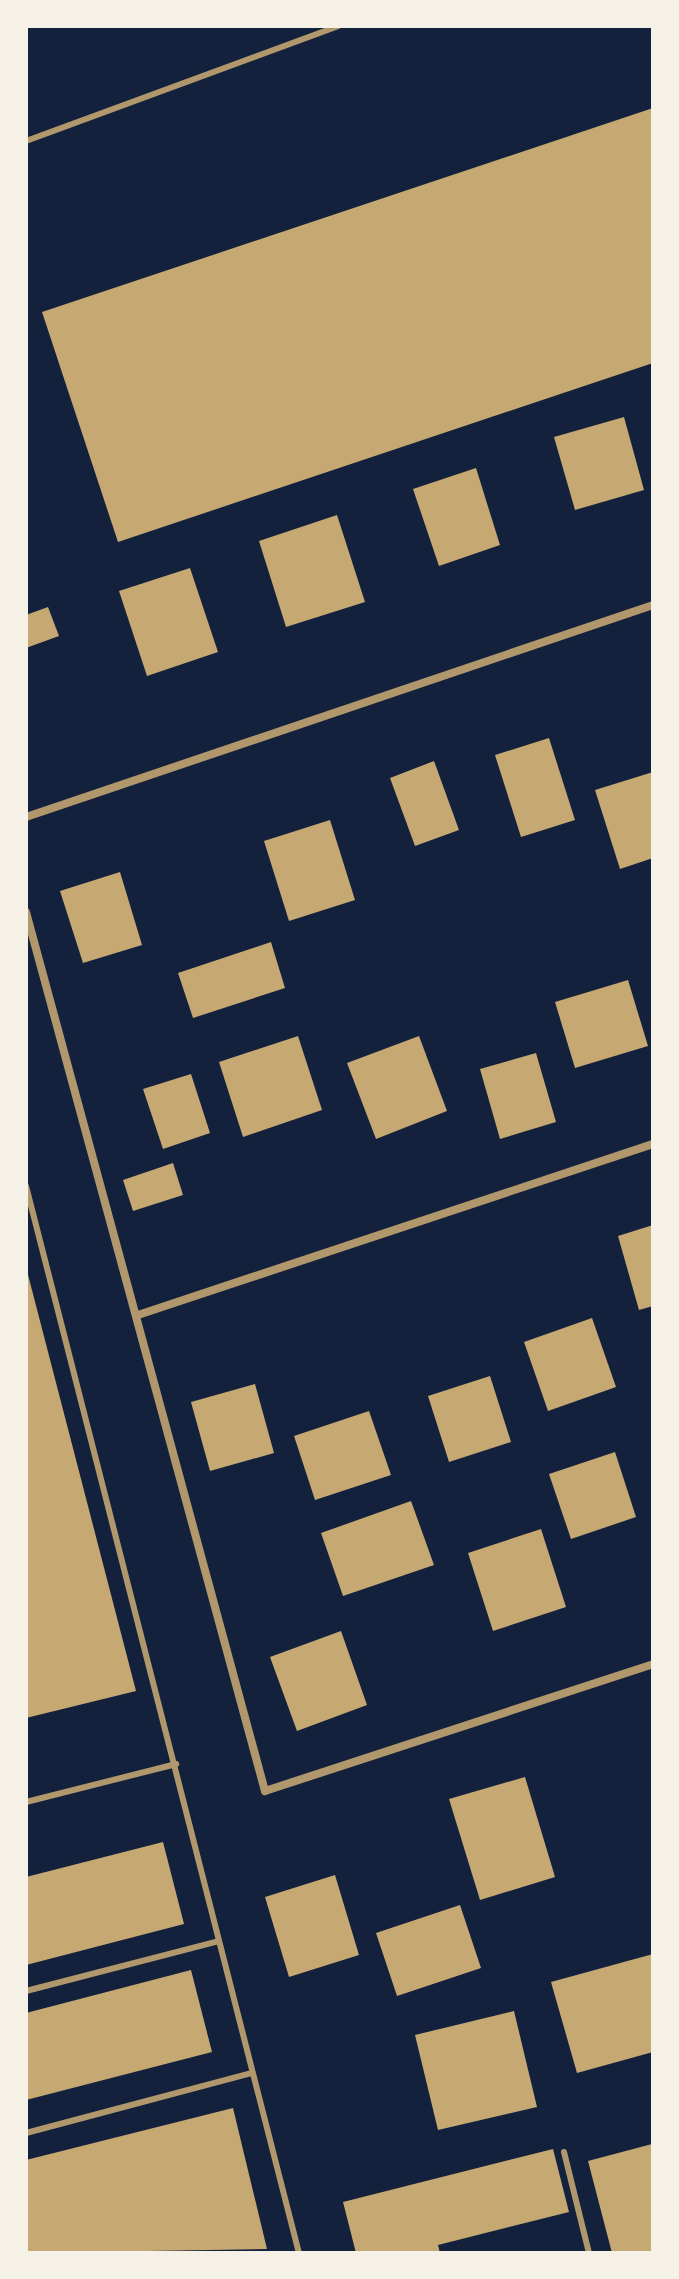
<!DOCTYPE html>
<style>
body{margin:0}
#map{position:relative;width:679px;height:2279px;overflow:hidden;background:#14213d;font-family:Raleway,sans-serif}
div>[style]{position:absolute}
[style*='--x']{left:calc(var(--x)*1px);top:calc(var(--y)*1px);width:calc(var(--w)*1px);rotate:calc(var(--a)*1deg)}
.building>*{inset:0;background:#c6a872}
.service>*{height:6px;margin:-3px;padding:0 3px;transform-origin:3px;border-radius:3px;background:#b1986c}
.minor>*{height:8px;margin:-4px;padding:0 4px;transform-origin:4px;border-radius:4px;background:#b1986c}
span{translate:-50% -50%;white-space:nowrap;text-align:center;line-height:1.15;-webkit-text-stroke:7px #f6f1e7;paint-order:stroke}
.frame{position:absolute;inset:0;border:28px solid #f6f1e7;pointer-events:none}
</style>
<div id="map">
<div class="building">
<i style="clip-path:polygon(653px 108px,653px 363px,118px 542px,42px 312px)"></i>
<i style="clip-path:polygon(624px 417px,644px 490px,575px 510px,554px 437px)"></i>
<i style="clip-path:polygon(476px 468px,500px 545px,439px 566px,413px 489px)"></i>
<i style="clip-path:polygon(337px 515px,365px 602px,286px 627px,259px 541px)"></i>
<i style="clip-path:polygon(190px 568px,218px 652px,147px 676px,119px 591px)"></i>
<i style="clip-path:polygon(48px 607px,59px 636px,26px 648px,26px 615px)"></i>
<i style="clip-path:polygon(549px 738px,575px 820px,521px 837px,495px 755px)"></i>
<i style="clip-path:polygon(434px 761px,459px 830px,415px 846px,390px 778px)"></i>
<i style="clip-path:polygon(653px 772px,653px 858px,620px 869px,595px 790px)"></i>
<i style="clip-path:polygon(330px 820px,355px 900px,289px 921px,264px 841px)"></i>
<i style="clip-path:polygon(120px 872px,142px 945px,83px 963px,60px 891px)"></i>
<i style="clip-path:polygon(271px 942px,285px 988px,193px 1018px,178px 973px)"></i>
<i style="clip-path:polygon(628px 980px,648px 1046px,575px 1068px,555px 1002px)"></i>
<i style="clip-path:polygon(298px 1036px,322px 1110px,243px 1137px,219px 1062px)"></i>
<i style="clip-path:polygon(419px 1036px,447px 1111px,376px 1139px,347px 1063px)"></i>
<i style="clip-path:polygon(536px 1053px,556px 1122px,500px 1139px,480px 1069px)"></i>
<i style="clip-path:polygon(191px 1074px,210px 1133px,163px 1149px,143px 1089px)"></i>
<i style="clip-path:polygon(173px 1163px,183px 1195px,133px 1211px,123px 1180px)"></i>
<i style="clip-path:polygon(653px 1225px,653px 1306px,639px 1310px,618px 1236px)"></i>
<i style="clip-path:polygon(26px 1267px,136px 1691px,26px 1718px)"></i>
<i style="clip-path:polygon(592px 1318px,616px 1387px,548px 1411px,524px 1342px)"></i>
<i style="clip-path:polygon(490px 1376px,511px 1442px,449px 1462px,428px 1396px)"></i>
<i style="clip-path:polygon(255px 1384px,274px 1453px,210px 1471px,191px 1402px)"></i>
<i style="clip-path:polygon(369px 1411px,391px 1475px,315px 1500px,294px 1436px)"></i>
<i style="clip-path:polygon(615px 1452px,636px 1517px,571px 1539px,549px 1474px)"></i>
<i style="clip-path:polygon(411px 1501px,434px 1565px,343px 1596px,321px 1533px)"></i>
<i style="clip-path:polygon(541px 1529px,566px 1607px,493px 1631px,468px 1553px)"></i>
<i style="clip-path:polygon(341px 1631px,367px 1705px,297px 1731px,270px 1657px)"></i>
<i style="clip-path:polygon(525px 1777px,555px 1877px,480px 1900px,449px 1799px)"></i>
<i style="clip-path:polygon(163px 1842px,184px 1924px,26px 1965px,26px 1877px)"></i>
<i style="clip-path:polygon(335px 1875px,359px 1955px,289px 1977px,265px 1897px)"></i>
<i style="clip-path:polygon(460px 1905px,481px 1968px,397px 1996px,376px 1933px)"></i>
<i style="clip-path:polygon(653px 1954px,653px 2052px,577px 2073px,551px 1982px)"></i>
<i style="clip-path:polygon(191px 1970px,212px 2052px,26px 2100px,26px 2013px)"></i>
<i style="clip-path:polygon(514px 2011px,537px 2107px,438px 2130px,415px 2035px)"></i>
<i style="clip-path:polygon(233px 2108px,267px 2249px,26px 2253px,26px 2160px)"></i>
<i style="clip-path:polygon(652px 2144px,653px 2253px,612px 2253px,588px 2161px)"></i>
<i style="clip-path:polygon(553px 2149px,569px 2212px,438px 2245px,440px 2253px,356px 2253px,343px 2202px)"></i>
</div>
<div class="service">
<i style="--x:26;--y:141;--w:333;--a:-20.2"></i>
<i style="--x:26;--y:1186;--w:1101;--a:75.65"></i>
<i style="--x:26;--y:1802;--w:155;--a:-14.2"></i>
<i style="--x:26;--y:1991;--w:199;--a:-14.5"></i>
<i style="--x:26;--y:2133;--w:233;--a:-14.9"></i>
<i style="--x:564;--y:2152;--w:104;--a:76.1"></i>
</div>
<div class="minor">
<i style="--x:26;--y:817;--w:662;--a:-18.68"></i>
<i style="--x:26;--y:912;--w:911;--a:74.79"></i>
<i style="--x:265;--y:1791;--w:408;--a:-18.1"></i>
<i style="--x:138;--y:1315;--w:543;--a:-18.37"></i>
</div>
<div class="frame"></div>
</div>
